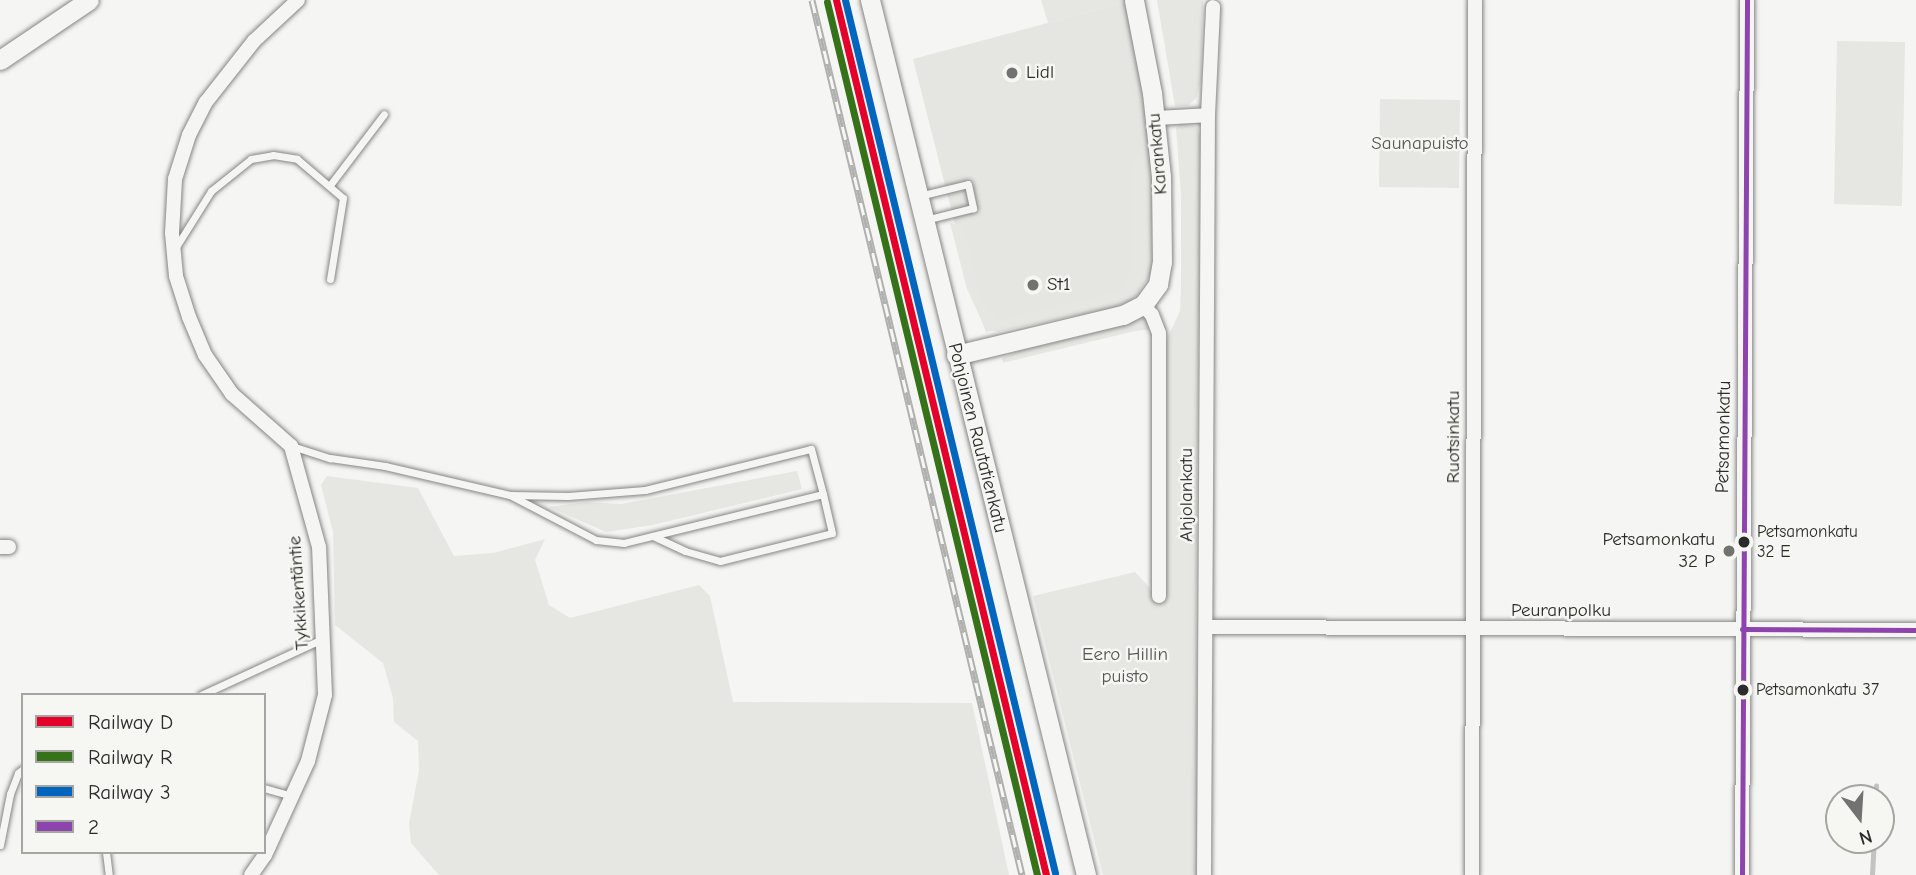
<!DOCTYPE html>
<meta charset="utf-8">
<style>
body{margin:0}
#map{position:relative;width:1916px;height:875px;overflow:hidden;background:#f5f5f3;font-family:"Comic Neue",sans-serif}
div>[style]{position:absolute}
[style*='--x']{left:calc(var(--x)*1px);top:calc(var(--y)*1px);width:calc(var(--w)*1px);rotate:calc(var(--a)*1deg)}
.built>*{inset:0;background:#e5e5e2}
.green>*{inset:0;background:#e6e6e2}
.stream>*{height:4.5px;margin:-2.25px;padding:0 2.25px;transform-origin:2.25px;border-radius:2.25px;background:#c3c3c1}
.roads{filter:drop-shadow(0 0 2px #868685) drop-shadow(0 0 2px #868685)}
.service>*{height:7px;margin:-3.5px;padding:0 3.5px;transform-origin:3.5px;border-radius:3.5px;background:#f5f5f3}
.minor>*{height:14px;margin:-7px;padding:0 7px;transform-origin:7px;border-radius:7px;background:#f5f5f3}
.tertiary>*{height:19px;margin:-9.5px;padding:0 9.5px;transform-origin:9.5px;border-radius:9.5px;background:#f5f5f3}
.rail>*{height:7px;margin-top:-3.5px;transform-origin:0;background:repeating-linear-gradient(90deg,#f6f6f2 0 13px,#b0b0af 0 26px);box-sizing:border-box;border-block:2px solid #b0b0af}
.bus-1>*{height:5px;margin:-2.5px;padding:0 2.5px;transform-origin:2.5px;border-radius:2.5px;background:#8e44ad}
.rail-1>*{height:7px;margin:-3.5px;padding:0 3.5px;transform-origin:3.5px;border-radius:3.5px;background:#e4002b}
.rail-2>*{height:7px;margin:-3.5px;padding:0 3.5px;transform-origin:3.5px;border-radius:3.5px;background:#357219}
.rail-3>*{height:7px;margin:-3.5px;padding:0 3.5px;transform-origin:3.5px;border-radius:3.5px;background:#0065bd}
.dots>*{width:19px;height:19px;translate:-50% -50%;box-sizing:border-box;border:4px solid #f6f6f2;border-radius:50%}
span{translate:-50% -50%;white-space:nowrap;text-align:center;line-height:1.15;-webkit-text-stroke:5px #f6f6f2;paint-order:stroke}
.bus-label{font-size:17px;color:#2b2b2b}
.left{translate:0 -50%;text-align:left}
.poi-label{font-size:19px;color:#2b2b2b}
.right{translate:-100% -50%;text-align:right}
.park-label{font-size:19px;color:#565656}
.street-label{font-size:19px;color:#2b2b2b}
.legend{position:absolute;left:21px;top:693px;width:245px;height:161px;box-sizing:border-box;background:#f6f6f2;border:2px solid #a5a5a2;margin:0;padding:9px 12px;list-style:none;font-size:21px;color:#2b2b2b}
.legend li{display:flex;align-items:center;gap:14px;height:35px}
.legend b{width:35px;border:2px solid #a5a5a2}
.north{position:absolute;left:1825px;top:784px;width:70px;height:70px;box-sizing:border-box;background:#f6f6f2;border:2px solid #a5a5a2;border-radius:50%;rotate:163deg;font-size:19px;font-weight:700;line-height:28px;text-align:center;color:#2b2b2b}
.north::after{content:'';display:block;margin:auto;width:24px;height:32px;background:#727271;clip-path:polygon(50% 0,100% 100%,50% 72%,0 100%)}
</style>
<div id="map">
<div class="built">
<i style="clip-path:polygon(1126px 2px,1146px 107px,1153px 169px,1151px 274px,1131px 302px,986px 332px,975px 303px,913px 59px)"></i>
</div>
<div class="green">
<i style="clip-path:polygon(1041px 0,1125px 0,1126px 2px,1048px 23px)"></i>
<i style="clip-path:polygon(1157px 0,1203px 0,1201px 81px,1197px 97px,1188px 106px,1175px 106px)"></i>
<i style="clip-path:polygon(1837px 41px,1905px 42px,1902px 206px,1834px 204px)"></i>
<i style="clip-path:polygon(1380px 99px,1460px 100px,1459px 188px,1379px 187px)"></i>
<i style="clip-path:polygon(1181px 123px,1197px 127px,1200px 136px,1196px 612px,1200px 875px,1103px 875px,1033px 596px,1135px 572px,1149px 587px,1157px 601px,1165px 343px,1180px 311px,1181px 290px,1181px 196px,1176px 128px)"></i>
<i style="clip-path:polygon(1145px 155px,1150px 159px,1152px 269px,1137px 295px,1115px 307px,997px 332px,985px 328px,967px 289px,950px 223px,963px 225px,978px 288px,983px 302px,998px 320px,1117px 292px,1126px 282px,1131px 263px,1131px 166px,1138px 157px)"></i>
<i style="clip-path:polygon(1141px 317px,1149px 320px,1156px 329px,1135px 331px,1003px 363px,1002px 358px,1026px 348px)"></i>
<i style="clip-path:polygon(797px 471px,802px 489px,653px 525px,606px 532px,549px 507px,587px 502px,621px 504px)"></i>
<i style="clip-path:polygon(327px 476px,418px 488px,454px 556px,493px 553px,545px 539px,535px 560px,549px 605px,570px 618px,699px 585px,710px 596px,733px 702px,972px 703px,1009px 875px,439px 875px,411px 843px,409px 824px,419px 770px,418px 741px,394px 722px,393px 698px,383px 663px,335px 625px,333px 532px,321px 485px)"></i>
</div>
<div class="stream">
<i style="--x:1875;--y:798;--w:12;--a:-85"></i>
<i style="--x:1872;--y:875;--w:35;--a:-87"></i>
</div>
<div class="roads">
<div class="service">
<i style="--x:330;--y:185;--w:89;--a:-52.7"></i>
<i style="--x:919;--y:196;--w:50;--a:-13.8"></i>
<i style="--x:968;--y:184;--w:25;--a:78"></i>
<i style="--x:973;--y:208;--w:49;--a:166"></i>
<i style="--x:176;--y:247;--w:66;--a:-58"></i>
<i style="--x:211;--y:191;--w:51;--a:-38.7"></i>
<i style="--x:251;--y:159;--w:22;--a:-10"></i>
<i style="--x:273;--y:155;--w:24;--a:9"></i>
<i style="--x:297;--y:159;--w:60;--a:40.3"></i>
<i style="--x:343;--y:198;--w:82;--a:99.1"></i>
<i style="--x:292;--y:446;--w:40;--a:18"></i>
<i style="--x:330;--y:458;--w:56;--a:8.3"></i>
<i style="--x:385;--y:466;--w:128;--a:13.1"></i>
<i style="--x:510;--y:495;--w:58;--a:1"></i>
<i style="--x:568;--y:496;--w:77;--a:-4.5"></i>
<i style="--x:645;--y:490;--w:171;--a:-13.9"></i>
<i style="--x:811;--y:449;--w:47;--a:75.1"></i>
<i style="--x:823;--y:494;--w:205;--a:166.2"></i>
<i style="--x:624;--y:543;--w:28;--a:-174"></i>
<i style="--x:596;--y:540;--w:97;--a:-152.4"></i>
<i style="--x:653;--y:536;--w:35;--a:25"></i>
<i style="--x:685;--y:551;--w:36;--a:16"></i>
<i style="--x:720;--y:561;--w:115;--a:-14"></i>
<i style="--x:832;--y:533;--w:40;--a:-103"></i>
<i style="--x:201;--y:695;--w:133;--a:-24.8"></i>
<i style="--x:264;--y:788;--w:29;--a:16"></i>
<i style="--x:0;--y:845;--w:52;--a:-78.9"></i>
<i style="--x:10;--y:794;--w:22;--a:-69"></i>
<i style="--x:18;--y:773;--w:6;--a:-39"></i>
<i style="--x:106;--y:852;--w:23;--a:83"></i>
</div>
<div class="minor">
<i style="--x:1155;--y:118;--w:53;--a:-3.2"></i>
<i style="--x:1143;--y:305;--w:13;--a:48"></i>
<i style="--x:1152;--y:315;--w:19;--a:69"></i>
<i style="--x:1159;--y:333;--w:263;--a:90"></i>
<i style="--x:0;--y:547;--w:9;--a:0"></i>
<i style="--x:1206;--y:627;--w:710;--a:0.24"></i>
<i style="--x:251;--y:875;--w:24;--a:-55"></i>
<i style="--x:265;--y:855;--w:103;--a:-65.4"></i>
<i style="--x:308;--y:761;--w:68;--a:-75.6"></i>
<i style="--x:325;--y:695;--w:148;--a:-92.3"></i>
<i style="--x:319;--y:547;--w:105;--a:-105.5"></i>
<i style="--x:291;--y:446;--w:79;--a:-138.6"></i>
<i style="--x:232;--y:394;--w:47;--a:-124.7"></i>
<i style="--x:205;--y:355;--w:41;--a:-112.8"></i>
<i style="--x:189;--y:317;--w:43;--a:-107.6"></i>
<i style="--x:176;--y:276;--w:43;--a:-95.3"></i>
<i style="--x:172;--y:233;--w:54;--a:-86.8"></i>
<i style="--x:175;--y:179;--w:46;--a:-72.3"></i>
<i style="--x:189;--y:135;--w:37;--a:-63"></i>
<i style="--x:206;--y:102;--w:78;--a:-51.8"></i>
<i style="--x:254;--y:41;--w:60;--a:-43"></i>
<i style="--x:1204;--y:875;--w:760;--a:-89.7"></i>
<i style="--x:1208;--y:115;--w:108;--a:-87.3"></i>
<i style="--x:1472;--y:875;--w:875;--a:-89.8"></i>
<i style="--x:1742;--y:875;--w:875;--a:-89.67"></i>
</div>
<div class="tertiary">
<i style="--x:870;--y:0;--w:901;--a:76.13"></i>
<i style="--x:0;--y:60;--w:107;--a:-34"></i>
<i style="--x:956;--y:355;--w:172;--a:-13.5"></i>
<i style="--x:1123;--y:315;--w:22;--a:-27"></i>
<i style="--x:1143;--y:305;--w:26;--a:-54"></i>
<i style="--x:1158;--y:284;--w:22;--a:-80"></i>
<i style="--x:1162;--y:262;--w:85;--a:-90.7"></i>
<i style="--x:1161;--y:177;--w:84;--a:-96.1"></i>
<i style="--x:1152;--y:93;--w:95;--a:-101"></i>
</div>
</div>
<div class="rail">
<i style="--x:812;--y:0;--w:900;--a:76.5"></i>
</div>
<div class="bus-1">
<i style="--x:1742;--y:629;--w:174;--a:0.3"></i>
<i style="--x:1742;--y:875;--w:875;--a:-89.67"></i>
</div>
<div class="rail-1">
<i style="--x:836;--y:0;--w:900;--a:76.5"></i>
</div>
<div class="rail-2">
<i style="--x:827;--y:2;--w:898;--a:76.47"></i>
</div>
<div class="rail-3">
<i style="--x:845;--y:0;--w:898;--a:76.47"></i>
</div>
<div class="dots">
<i style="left:1012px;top:73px;background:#727271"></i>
<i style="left:1033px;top:285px;background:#727271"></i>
<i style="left:1744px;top:542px;background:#2b2b2b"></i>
<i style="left:1729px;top:551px;background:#727271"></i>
<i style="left:1743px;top:690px;background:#2b2b2b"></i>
</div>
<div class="bus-label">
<span class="left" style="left:1757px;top:542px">Petsamonkatu<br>32 E</span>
<span class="left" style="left:1756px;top:690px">Petsamonkatu 37</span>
</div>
<div class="poi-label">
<span class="left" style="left:1026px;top:73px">Lidl</span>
<span class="left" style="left:1047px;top:285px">St1</span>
<span class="right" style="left:1715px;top:551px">Petsamonkatu<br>32 P</span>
</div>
<div class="park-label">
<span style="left:1420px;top:144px">Saunapuisto</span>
<span style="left:1125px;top:666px">Eero Hillin<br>puisto</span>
</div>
<div class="street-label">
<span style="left:1158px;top:154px;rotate:-95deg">Karankatu</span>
<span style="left:1454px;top:437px;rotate:-90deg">Ruotsinkatu</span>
<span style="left:1724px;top:437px;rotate:-89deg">Petsamonkatu</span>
<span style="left:977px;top:438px;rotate:76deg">Pohjoinen Rautatienkatu</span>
<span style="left:1187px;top:495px;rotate:-90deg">Ahjolankatu</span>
<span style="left:299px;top:593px;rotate:-94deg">Tykkikentäntie</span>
<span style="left:1561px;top:611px">Peuranpolku</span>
</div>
<ul class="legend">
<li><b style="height:9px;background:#e4002b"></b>Railway D</li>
<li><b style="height:9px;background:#357219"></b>Railway R</li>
<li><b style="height:9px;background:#0065bd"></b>Railway 3</li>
<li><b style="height:9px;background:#8e44ad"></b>2</li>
</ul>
<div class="north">N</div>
</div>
